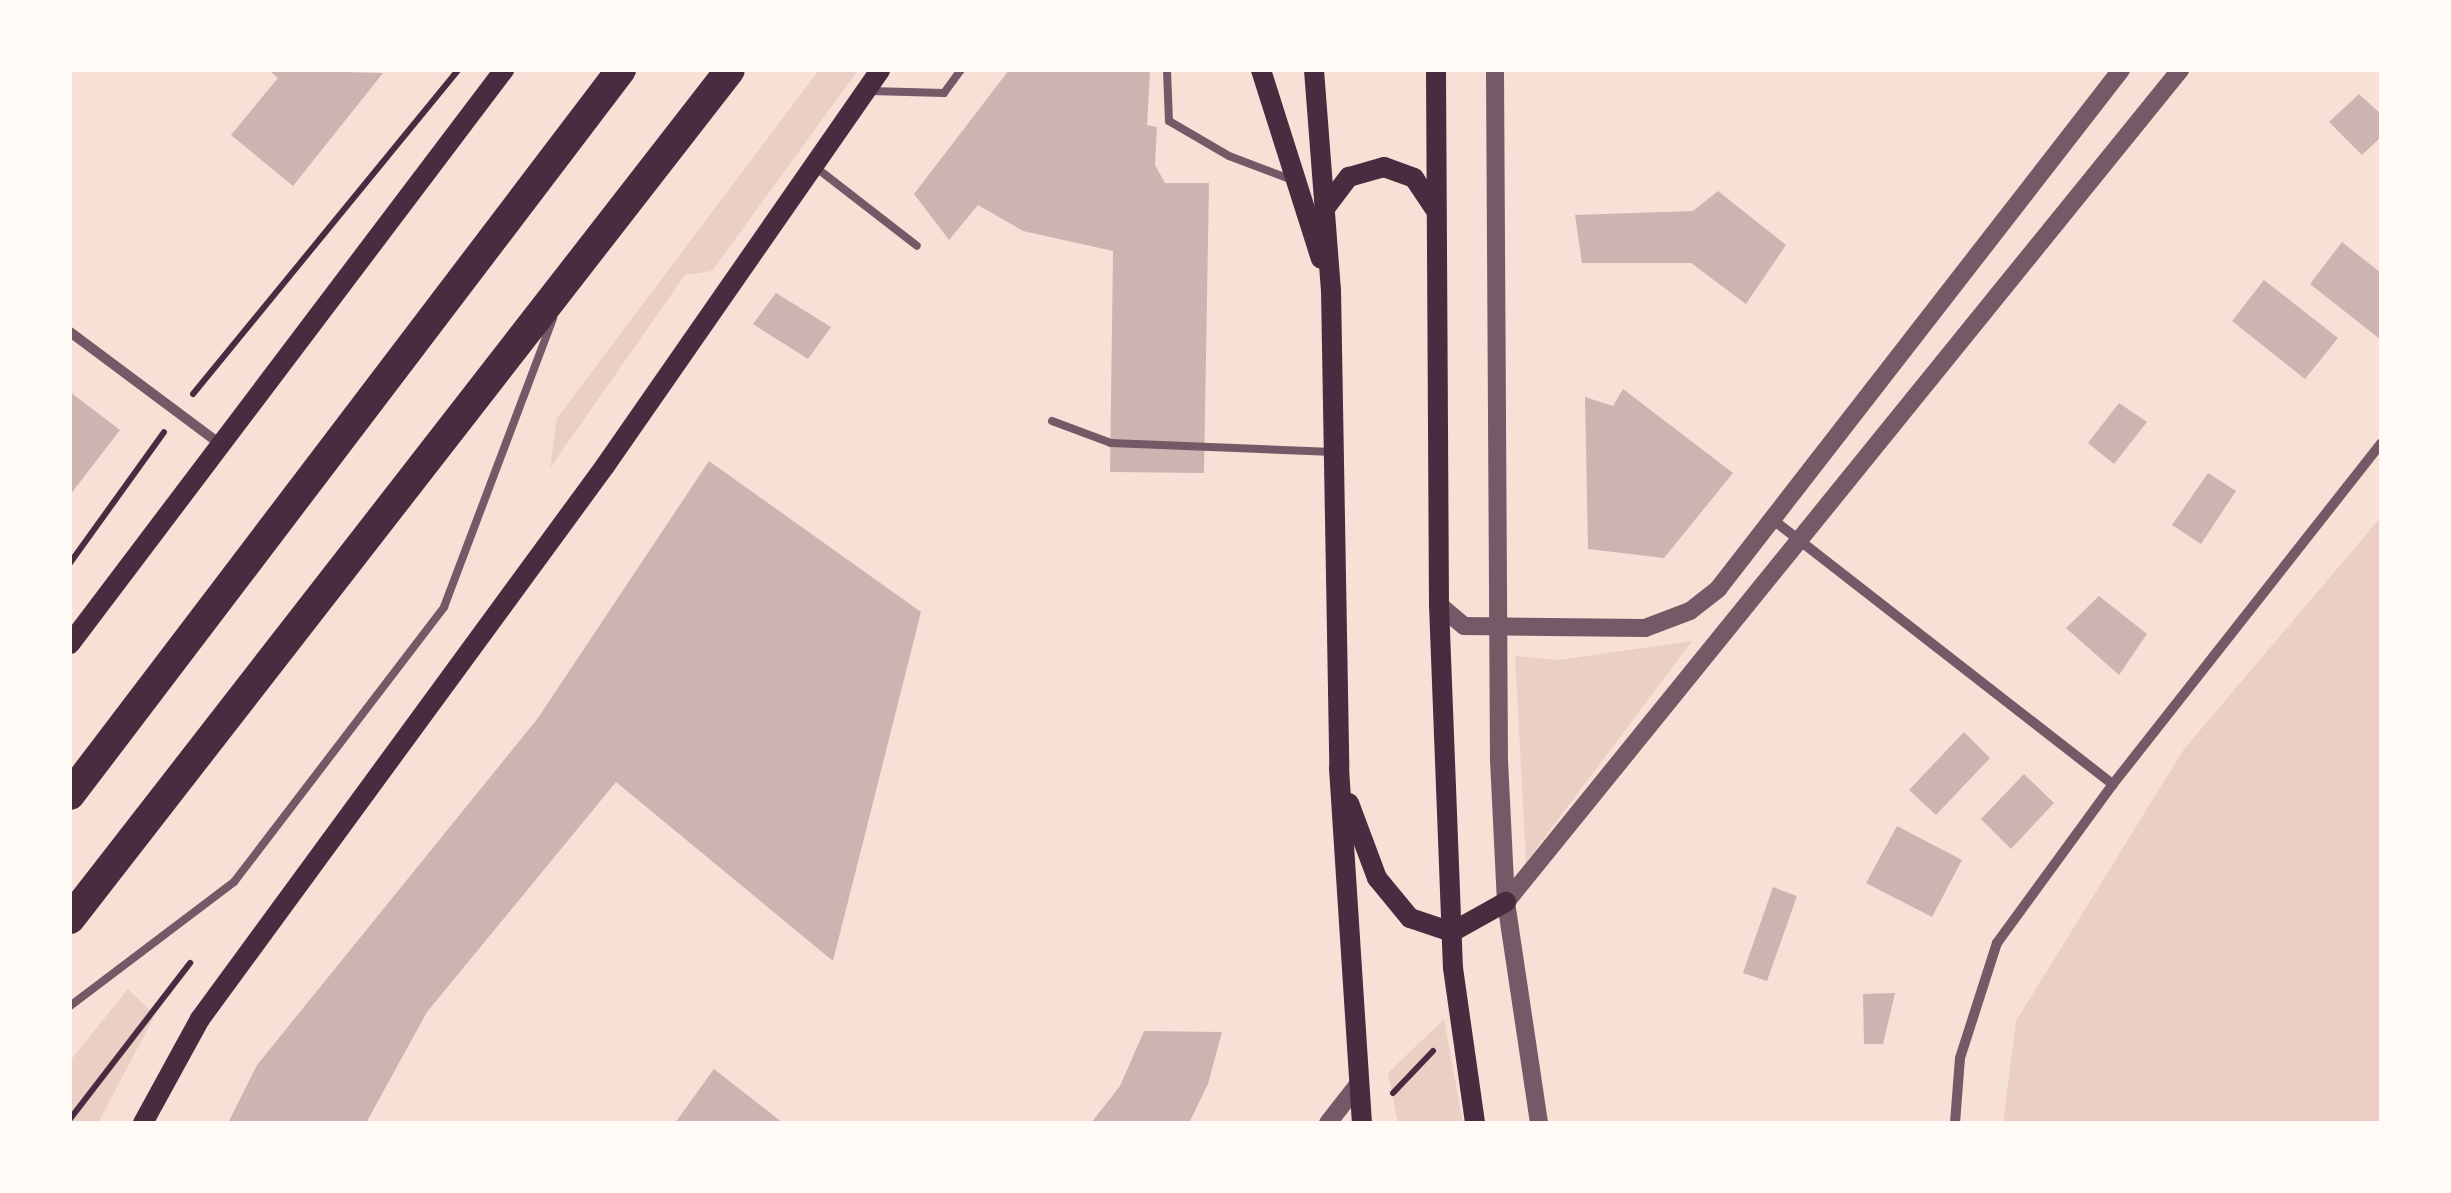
<!DOCTYPE html>
<style>
body{margin:0}
#map{position:relative;width:2451px;height:1193px;overflow:hidden;background:#f7e1d7;font-family:Poppins,sans-serif}
div>[style]{position:absolute}
[style*='--x']{left:calc(var(--x)*1px);top:calc(var(--y)*1px);width:calc(var(--w)*1px);rotate:calc(var(--a)*1deg)}
.green>*{inset:0;background:#ebcfc5}
.building>*{inset:0;background:#ccb4b1}
.path>*{height:6px;margin:-3px;padding:0 3px;transform-origin:3px;border-radius:3px;background:#4a2c40}
.service>*{height:8px;margin:-4px;padding:0 4px;transform-origin:4px;border-radius:4px;background:#755966}
.minor>*{height:10px;margin:-5px;padding:0 5px;transform-origin:5px;border-radius:5px;background:#755966}
.tertiary>*{height:18px;margin:-9px;padding:0 9px;transform-origin:9px;border-radius:9px;background:#755966}
.secondary>*{height:20px;margin:-10px;padding:0 10px;transform-origin:10px;border-radius:10px;background:#4a2c40}
.motorway>*{height:30px;margin:-15px;padding:0 15px;transform-origin:15px;border-radius:15px;background:#4a2c40}
span{translate:-50% -50%;white-space:nowrap;text-align:center;line-height:1.15;-webkit-text-stroke:10px #fffaf5;paint-order:stroke}
.frame{position:absolute;inset:0;border:72px solid #fffaf5;pointer-events:none}
</style>
<div id="map">
<div class="green">
<i style="clip-path:polygon(819px 70px,858px 70px,712px 271px,685px 275px,550px 468px,557px 418px)"></i>
<i style="clip-path:polygon(2381px 517px,2381px 1123px,2003px 1123px,2016px 1021px,2184px 749px)"></i>
<i style="clip-path:polygon(1692px 641px,1526px 862px,1515px 656px,1558px 660px)"></i>
<i style="clip-path:polygon(128px 989px,155px 1015px,98px 1123px,70px 1123px,70px 1061px)"></i>
<i style="clip-path:polygon(1444px 1019px,1463px 1123px,1398px 1123px,1388px 1073px)"></i>
</div>
<div class="building">
<i style="clip-path:polygon(269px 70px,383px 73px,293px 186px,231px 135px,278px 78px)"></i>
<i style="clip-path:polygon(1009px 70px,1150px 70px,1147px 125px,1157px 127px,1155px 165px,1165px 183px,1209px 183px,1204px 473px,1110px 472px,1113px 251px,1023px 231px,978px 205px,949px 240px,914px 194px)"></i>
<i style="clip-path:polygon(2359px 94px,2381px 114px,2381px 137px,2362px 155px,2329px 122px)"></i>
<i style="clip-path:polygon(1718px 191px,1786px 245px,1746px 304px,1691px 263px,1582px 263px,1575px 215px,1693px 211px)"></i>
<i style="clip-path:polygon(2342px 242px,2381px 273px,2381px 340px,2310px 284px)"></i>
<i style="clip-path:polygon(2264px 280px,2338px 338px,2305px 379px,2232px 321px)"></i>
<i style="clip-path:polygon(776px 293px,831px 327px,808px 359px,753px 324px)"></i>
<i style="clip-path:polygon(1623px 389px,1733px 473px,1664px 558px,1588px 549px,1585px 397px,1613px 406px)"></i>
<i style="clip-path:polygon(70px 392px,120px 430px,70px 495px)"></i>
<i style="clip-path:polygon(2119px 403px,2147px 422px,2114px 464px,2088px 443px)"></i>
<i style="clip-path:polygon(709px 461px,921px 612px,833px 961px,616px 782px,427px 1012px,366px 1123px,228px 1123px,257px 1065px,538px 718px)"></i>
<i style="clip-path:polygon(2208px 473px,2236px 491px,2201px 544px,2172px 525px)"></i>
<i style="clip-path:polygon(2099px 596px,2147px 634px,2119px 675px,2066px 628px)"></i>
<i style="clip-path:polygon(1964px 732px,1990px 758px,1936px 815px,1909px 790px)"></i>
<i style="clip-path:polygon(2024px 774px,2054px 803px,2011px 849px,1981px 819px)"></i>
<i style="clip-path:polygon(1897px 826px,1962px 860px,1932px 917px,1866px 883px)"></i>
<i style="clip-path:polygon(1773px 887px,1797px 896px,1767px 981px,1743px 973px)"></i>
<i style="clip-path:polygon(1895px 993px,1883px 1044px,1864px 1044px,1863px 994px)"></i>
<i style="clip-path:polygon(1144px 1031px,1222px 1032px,1208px 1084px,1189px 1123px,1091px 1123px,1120px 1086px)"></i>
<i style="clip-path:polygon(714px 1069px,783px 1123px,675px 1123px)"></i>
</div>
<div class="path">
<i style="--x:193;--y:394;--w:419;--a:-50.7"></i>
<i style="--x:70;--y:563;--w:161;--a:-54.3"></i>
<i style="--x:1393;--y:1093;--w:58;--a:-46.4"></i>
<i style="--x:70;--y:1119;--w:197;--a:-52.4"></i>
</div>
<div class="service">
<i style="--x:1167;--y:70;--w:51;--a:87.8"></i>
<i style="--x:1169;--y:121;--w:69;--a:30.3"></i>
<i style="--x:1229;--y:156;--w:65;--a:20.7"></i>
<i style="--x:870;--y:91;--w:74;--a:1.5"></i>
<i style="--x:944;--y:93;--w:29;--a:-54"></i>
<i style="--x:814;--y:166;--w:130;--a:37.8"></i>
<i style="--x:1052;--y:421;--w:63;--a:20.4"></i>
<i style="--x:1111;--y:443;--w:222;--a:2.3"></i>
<i style="--x:70;--y:1006;--w:206;--a:-37.1"></i>
<i style="--x:234;--y:882;--w:346;--a:-52.6"></i>
<i style="--x:444;--y:607;--w:309;--a:-69.3"></i>
</div>
<div class="minor">
<i style="--x:70;--y:332;--w:186;--a:36.7"></i>
<i style="--x:1772;--y:519;--w:432;--a:37.9"></i>
<i style="--x:1955;--y:1123;--w:65;--a:-85.6"></i>
<i style="--x:1960;--y:1058;--w:121;--a:-72.2"></i>
<i style="--x:1997;--y:943;--w:197;--a:-53.9"></i>
<i style="--x:2113;--y:784;--w:433;--a:-51.8"></i>
</div>
<div class="tertiary">
<i style="--x:1495;--y:70;--w:690;--a:89.67"></i>
<i style="--x:1499;--y:760;--w:142;--a:87.2"></i>
<i style="--x:1506;--y:902;--w:223;--a:81.5"></i>
<i style="--x:1439;--y:605;--w:33;--a:40"></i>
<i style="--x:1464;--y:626;--w:181;--a:0.6"></i>
<i style="--x:1645;--y:628;--w:48;--a:-20.7"></i>
<i style="--x:1690;--y:611;--w:36;--a:-38"></i>
<i style="--x:1718;--y:589;--w:657;--a:-52.17"></i>
<i style="--x:1506;--y:902;--w:1071;--a:-50.99"></i>
<i style="--x:1328;--y:1123;--w:46;--a:-52.1"></i>
</div>
<div class="secondary">
<i style="--x:1261;--y:70;--w:198;--a:72.4"></i>
<i style="--x:1314;--y:70;--w:221;--a:85.6"></i>
<i style="--x:1331;--y:290;--w:478;--a:89"></i>
<i style="--x:1339;--y:768;--w:356;--a:86.3"></i>
<i style="--x:1436;--y:70;--w:535;--a:89.68"></i>
<i style="--x:1439;--y:605;--w:363;--a:87.8"></i>
<i style="--x:1453;--y:968;--w:157;--a:81.9"></i>
<i style="--x:1326;--y:207;--w:38;--a:-53"></i>
<i style="--x:1349;--y:177;--w:36;--a:-16"></i>
<i style="--x:1384;--y:167;--w:32;--a:20"></i>
<i style="--x:1414;--y:178;--w:36;--a:56"></i>
<i style="--x:70;--y:644;--w:720;--a:-52.91"></i>
<i style="--x:1349;--y:803;--w:80;--a:69.5"></i>
<i style="--x:1377;--y:878;--w:52;--a:50.5"></i>
<i style="--x:1410;--y:918;--w:44;--a:18.4"></i>
<i style="--x:1452;--y:932;--w:62;--a:-29.1"></i>
<i style="--x:143;--y:1123;--w:119;--a:-61.3"></i>
<i style="--x:200;--y:1019;--w:685;--a:-53.78"></i>
<i style="--x:605;--y:466;--w:482;--a:-55.2"></i>
</div>
<div class="motorway">
<i style="--x:70;--y:795;--w:911;--a:-52.77"></i>
<i style="--x:70;--y:919;--w:1075;--a:-52.14"></i>
</div>
<div class="frame"></div>
</div>
